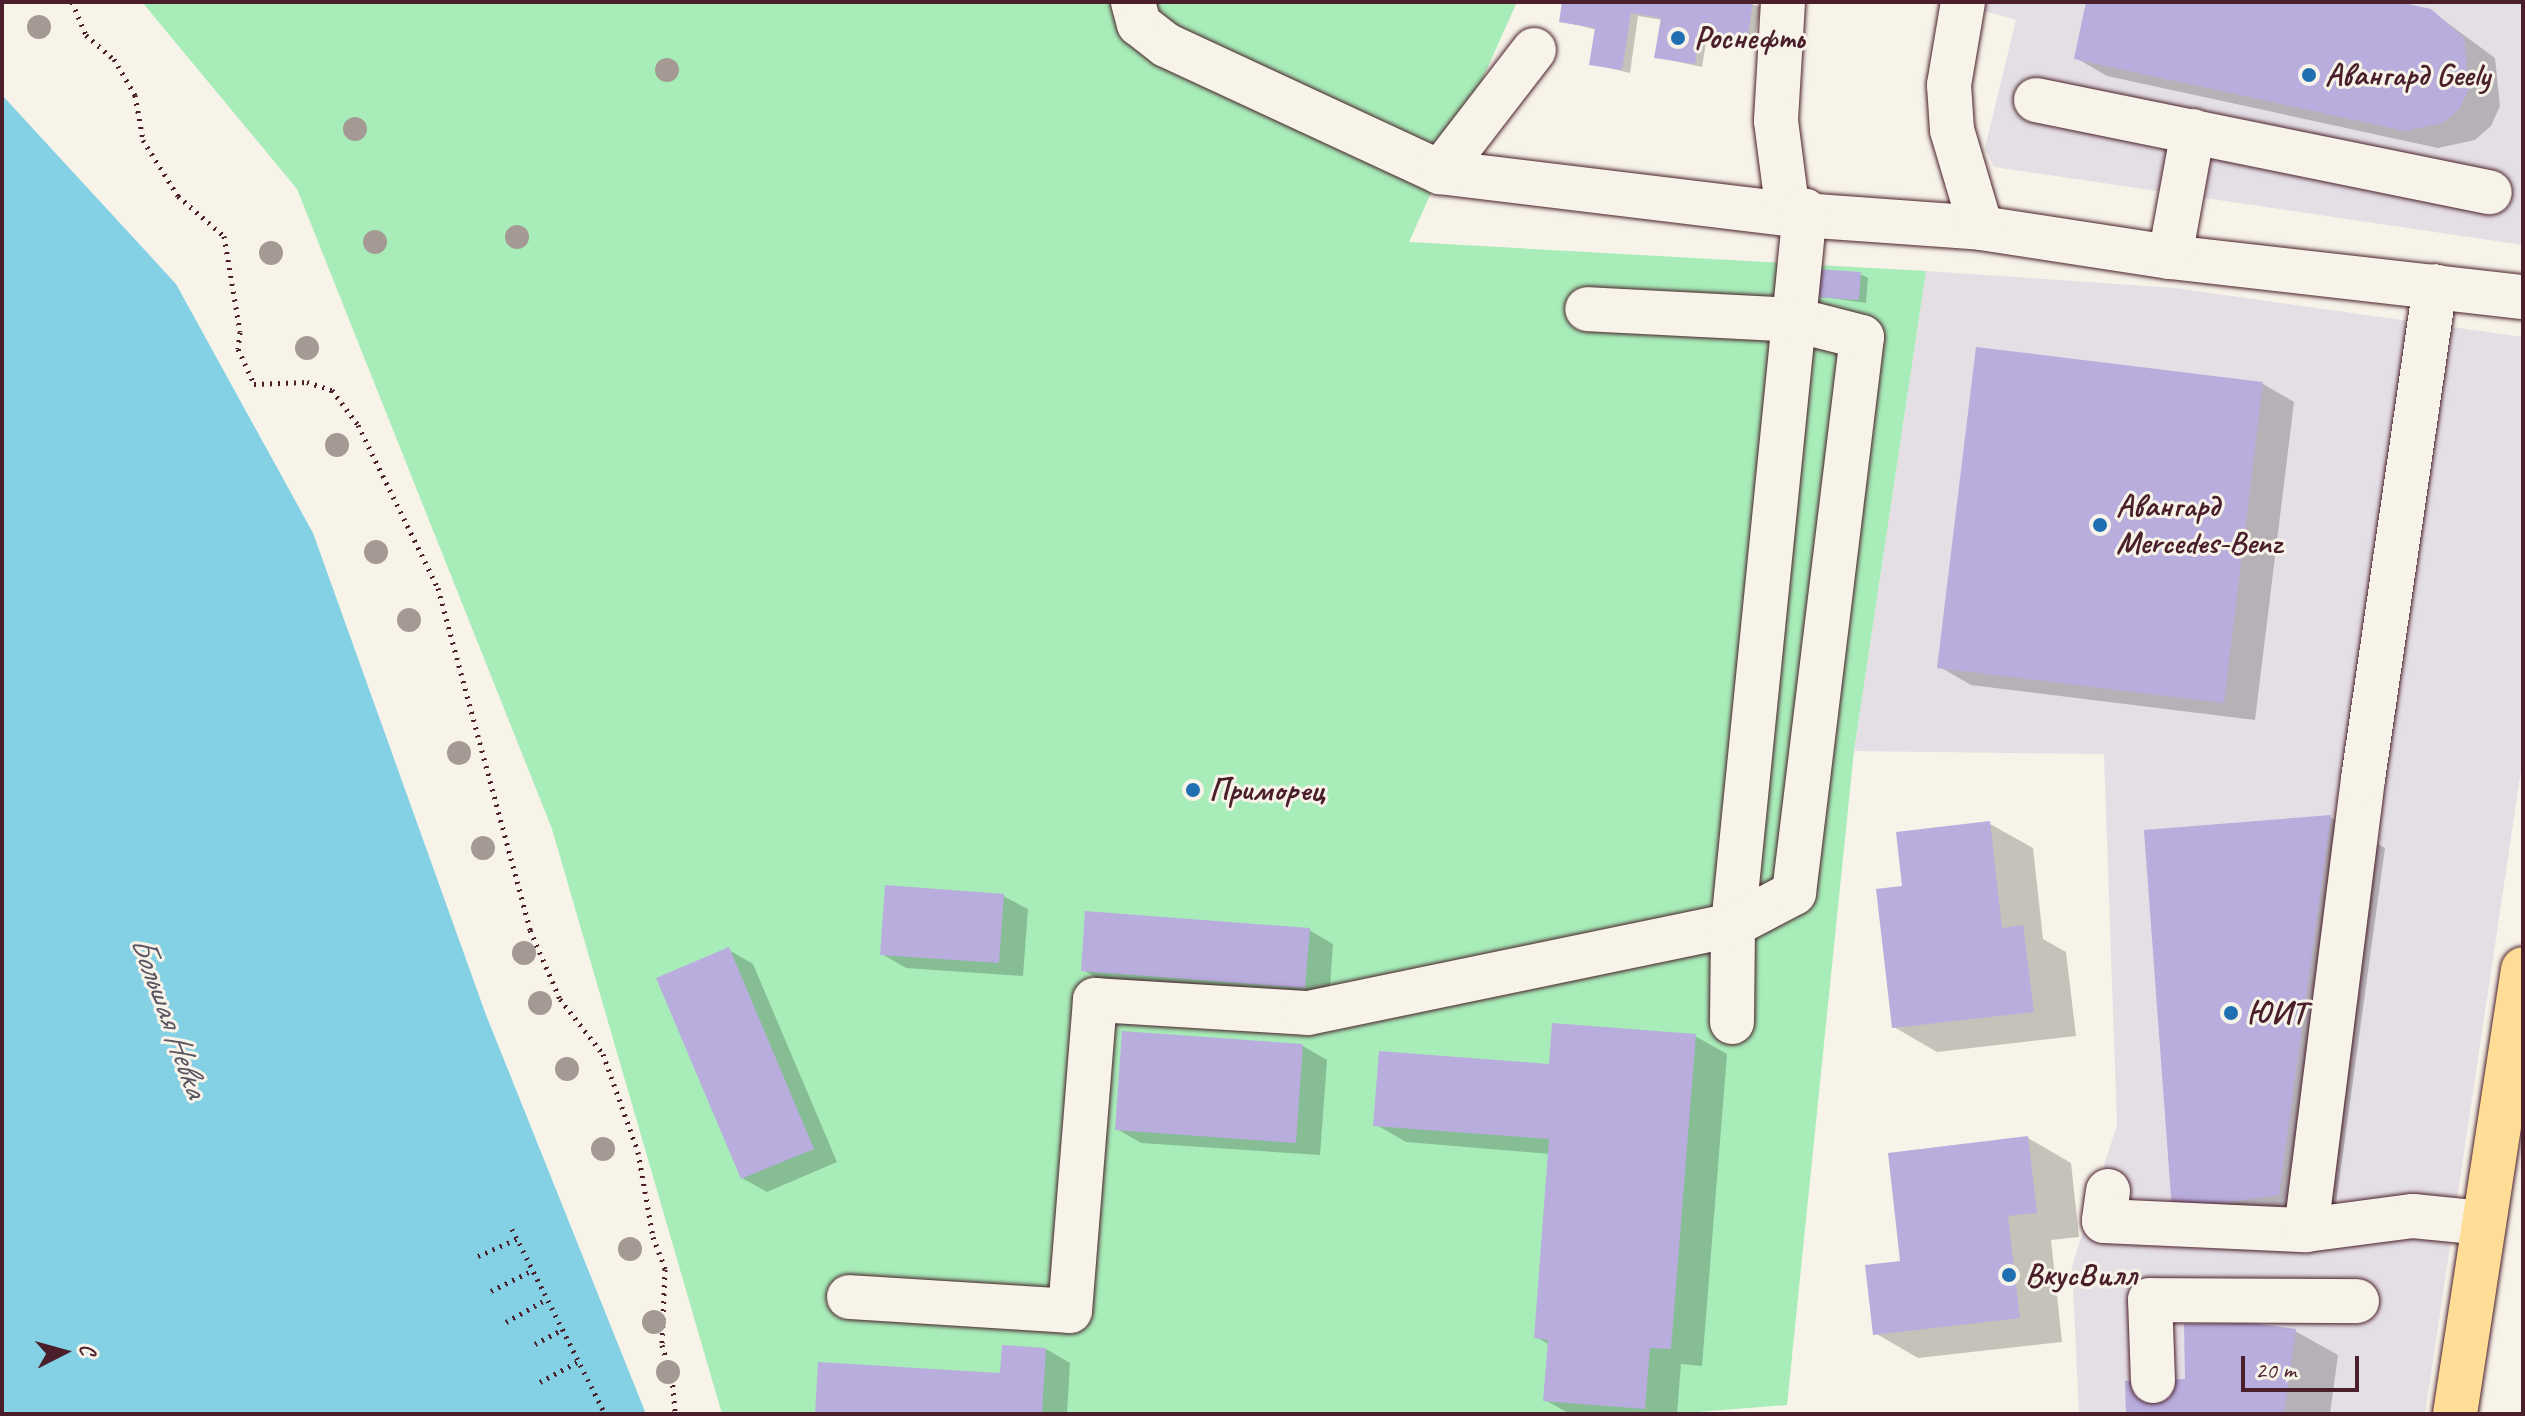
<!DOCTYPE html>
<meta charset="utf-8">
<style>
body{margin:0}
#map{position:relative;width:2525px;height:1416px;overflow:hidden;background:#f7f3e8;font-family:Caveat,sans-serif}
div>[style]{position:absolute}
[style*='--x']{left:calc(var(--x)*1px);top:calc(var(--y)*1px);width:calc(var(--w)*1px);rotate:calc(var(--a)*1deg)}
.built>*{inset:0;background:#e4dee5}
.green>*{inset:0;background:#a8edb9}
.water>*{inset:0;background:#84d0e4}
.shadow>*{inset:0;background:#0003}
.building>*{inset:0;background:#b9adde}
.path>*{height:5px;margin-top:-2.5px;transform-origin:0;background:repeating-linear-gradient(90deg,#4a1f2b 0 2px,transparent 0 8px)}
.roads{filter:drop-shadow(0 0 2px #4a1f2b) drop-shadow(0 0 2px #4a1f2b)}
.minor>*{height:44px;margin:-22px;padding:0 22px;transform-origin:22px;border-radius:22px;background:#f7f3e8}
.major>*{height:44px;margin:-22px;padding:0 22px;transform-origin:22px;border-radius:22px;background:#ffdd96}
.trees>*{width:24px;height:24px;margin:-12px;border-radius:50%;background:#a59a93}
.dots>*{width:22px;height:22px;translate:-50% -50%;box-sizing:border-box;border:4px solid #f7f3e8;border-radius:50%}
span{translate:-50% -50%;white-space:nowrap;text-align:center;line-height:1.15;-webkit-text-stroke:6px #f7f3e8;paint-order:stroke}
.poi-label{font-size:32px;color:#4a1f2b;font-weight:700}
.left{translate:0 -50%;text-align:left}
.water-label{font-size:34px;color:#5b5462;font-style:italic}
.frame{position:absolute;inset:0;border:4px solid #4a1f2b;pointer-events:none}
.north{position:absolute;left:24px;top:1312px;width:80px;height:80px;-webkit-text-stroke:6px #f7f3e8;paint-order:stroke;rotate:84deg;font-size:22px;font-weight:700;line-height:32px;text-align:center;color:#4a1f2b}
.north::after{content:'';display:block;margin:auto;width:28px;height:36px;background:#4a1f2b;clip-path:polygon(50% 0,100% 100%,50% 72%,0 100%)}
.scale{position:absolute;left:2241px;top:1356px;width:118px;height:36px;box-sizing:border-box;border:4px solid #4a1f2b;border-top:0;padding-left:10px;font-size:24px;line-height:28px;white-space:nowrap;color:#4a1f2b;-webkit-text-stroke:6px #f7f3e8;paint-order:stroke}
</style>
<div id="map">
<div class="built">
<i style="clip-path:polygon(1986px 2px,2523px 2px,2523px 245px,1994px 167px,1985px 148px,2016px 20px,1985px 11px)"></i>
<i style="clip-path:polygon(1926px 271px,2175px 288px,2523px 337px,2523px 757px,2425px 1414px,2079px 1414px,2072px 1266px,2117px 1125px,2104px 754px,1854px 751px)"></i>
</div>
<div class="green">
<i style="clip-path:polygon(142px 2px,1517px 2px,1409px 242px,1926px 271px,1854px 751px,1787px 1405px,1672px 1414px,722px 1414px,552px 829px,297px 189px)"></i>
</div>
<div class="water">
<i style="clip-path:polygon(2px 95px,176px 284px,313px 533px,486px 1015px,646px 1414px,2px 1414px)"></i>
</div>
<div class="shadow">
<i style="clip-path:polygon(1564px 2px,1747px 2px,1760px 7px,1754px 45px,1707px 37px,1702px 67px,1656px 57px,1662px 20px,1638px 16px,1630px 73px,1592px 64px,1597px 30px,1561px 21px)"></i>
<i style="clip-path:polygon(2088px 2px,2390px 2px,2431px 11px,2495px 58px,2500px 106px,2491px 126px,2475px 140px,2438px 148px,2107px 76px,2076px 58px)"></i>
<i style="clip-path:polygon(1860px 274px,1868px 278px,1866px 303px,1816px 296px)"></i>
<i style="clip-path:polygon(2263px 384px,2294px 402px,2255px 720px,1971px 685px,1940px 667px)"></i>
<i style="clip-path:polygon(2330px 817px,2385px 848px,2333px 1226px,2174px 1208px)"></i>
<i style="clip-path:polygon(1990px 824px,2033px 848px,2043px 939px,2066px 952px,2076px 1036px,1937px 1052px,1894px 1027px,1904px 888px)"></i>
<i style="clip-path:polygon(1003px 896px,1028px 909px,1023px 976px,906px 968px,882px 954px)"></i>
<i style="clip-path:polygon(1309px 930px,1333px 944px,1329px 1001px,1107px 984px,1083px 970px)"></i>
<i style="clip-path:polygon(729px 950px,753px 964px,837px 1162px,767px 1192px,742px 1178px)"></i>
<i style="clip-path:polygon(1695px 1036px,1727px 1054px,1702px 1366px,1681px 1364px,1677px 1414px,1570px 1414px,1545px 1400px,1550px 1345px,1536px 1337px,1550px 1154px,1406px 1142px,1375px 1124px,1551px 1066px)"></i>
<i style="clip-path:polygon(1303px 1046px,1327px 1060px,1320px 1155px,1141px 1143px,1117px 1129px)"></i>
<i style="clip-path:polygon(2028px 1138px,2071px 1163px,2079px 1237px,2051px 1240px,2062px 1342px,1918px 1358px,1875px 1333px,1903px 1262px)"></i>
<i style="clip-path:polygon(2295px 1331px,2338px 1355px,2330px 1414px,2128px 1414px)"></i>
<i style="clip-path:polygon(1046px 1349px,1070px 1363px,1067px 1414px,817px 1414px,1002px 1375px)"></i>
</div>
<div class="building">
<i style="clip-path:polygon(1562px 2px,1753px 2px,1747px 42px,1700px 34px,1695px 64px,1654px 58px,1661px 18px,1631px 13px,1622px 70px,1589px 65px,1595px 28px,1559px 22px)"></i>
<i style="clip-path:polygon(2086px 2px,2399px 2px,2431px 9px,2464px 38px,2469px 88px,2460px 108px,2443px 123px,2405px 131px,2074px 59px)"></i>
<i style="clip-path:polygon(1816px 269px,1861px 272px,1859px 300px,1814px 297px)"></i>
<i style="clip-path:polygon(1976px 347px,2263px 382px,2224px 703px,1937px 668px)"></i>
<i style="clip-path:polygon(2331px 815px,2279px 1195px,2172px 1210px,2144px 830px)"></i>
<i style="clip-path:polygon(1990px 821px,2002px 928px,2023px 925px,2034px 1012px,1892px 1028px,1876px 889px,1902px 886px,1896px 832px)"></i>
<i style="clip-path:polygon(885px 885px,1004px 894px,999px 963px,880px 955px)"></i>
<i style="clip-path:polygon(1085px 911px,1310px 928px,1305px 988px,1081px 971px)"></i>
<i style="clip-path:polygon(729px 947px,814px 1149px,741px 1179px,656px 978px)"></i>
<i style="clip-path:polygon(1552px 1023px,1696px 1034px,1671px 1349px,1650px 1348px,1645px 1409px,1543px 1401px,1548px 1340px,1534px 1338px,1549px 1139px,1373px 1126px,1379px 1051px,1549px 1064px)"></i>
<i style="clip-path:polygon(1122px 1031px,1303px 1044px,1296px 1143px,1115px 1130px)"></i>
<i style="clip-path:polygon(2028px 1136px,2037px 1213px,2008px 1216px,2020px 1318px,1873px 1335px,1865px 1265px,1900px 1261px,1888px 1153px)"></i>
<i style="clip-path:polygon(2250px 1323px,2296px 1329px,2284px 1414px,2126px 1414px,2125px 1381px,2185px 1379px,2184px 1324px)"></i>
<i style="clip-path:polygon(1002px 1345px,1046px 1348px,1042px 1414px,815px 1414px,818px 1362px,1000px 1373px)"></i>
</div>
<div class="path">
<i style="--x:72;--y:2;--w:36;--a:67"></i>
<i style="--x:86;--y:35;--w:37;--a:41"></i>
<i style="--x:114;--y:59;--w:42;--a:59.7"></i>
<i style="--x:135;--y:95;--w:46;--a:79.9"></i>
<i style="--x:143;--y:140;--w:66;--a:58"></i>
<i style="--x:178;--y:196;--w:61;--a:41"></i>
<i style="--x:224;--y:236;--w:97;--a:80.5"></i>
<i style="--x:240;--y:332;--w:17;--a:97"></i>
<i style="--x:238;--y:349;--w:38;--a:65"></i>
<i style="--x:254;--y:384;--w:53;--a:-2.2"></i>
<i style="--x:307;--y:382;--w:26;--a:18"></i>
<i style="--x:332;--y:390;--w:44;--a:53.4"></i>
<i style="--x:358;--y:425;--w:182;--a:63.9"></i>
<i style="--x:438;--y:588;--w:354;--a:74.9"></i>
<i style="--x:530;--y:930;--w:75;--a:66.5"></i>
<i style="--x:560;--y:999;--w:70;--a:52"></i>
<i style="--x:603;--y:1054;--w:104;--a:70.3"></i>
<i style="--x:638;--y:1152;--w:86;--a:80"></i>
<i style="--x:653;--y:1237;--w:34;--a:69"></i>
<i style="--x:665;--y:1269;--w:76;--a:92.3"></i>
<i style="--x:662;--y:1345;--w:34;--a:73"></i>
<i style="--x:672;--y:1377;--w:37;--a:85"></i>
<i style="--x:512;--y:1229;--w:207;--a:63.3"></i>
<i style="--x:478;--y:1256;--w:43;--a:-23.6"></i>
<i style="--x:491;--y:1291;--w:47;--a:-26.6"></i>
<i style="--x:506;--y:1322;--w:47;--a:-29.3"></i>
<i style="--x:535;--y:1344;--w:32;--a:-28"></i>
<i style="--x:540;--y:1382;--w:44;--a:-28.3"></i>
</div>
<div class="roads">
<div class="minor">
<i style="--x:1133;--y:2;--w:23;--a:75"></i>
<i style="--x:1139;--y:24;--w:34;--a:38"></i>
<i style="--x:1166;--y:45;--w:302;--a:24.9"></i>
<i style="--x:1440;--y:172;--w:351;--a:6.9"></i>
<i style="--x:1788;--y:214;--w:194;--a:4.1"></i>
<i style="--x:1981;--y:228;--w:191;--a:8.7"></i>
<i style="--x:2170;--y:257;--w:355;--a:6.5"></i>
<i style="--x:1783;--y:2;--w:119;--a:93.4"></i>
<i style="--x:1776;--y:121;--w:94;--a:82.6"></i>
<i style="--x:1963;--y:2;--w:84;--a:99.6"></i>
<i style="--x:1949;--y:85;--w:45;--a:86.2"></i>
<i style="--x:1952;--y:130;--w:102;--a:73.5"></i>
<i style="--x:2036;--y:100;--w:463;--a:11.5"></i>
<i style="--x:1440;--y:172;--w:154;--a:-52.4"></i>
<i style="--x:2170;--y:257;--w:128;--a:-79.7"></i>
<i style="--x:1732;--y:1022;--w:97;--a:-89.4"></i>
<i style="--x:1733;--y:925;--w:718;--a:-84.24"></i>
<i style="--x:2108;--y:1191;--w:30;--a:98"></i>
<i style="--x:2104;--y:1221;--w:202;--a:2.6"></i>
<i style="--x:2306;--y:1230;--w:108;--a:-7.5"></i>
<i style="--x:2413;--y:1216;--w:70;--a:5.7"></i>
<i style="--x:2306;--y:1230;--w:455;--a:-82.8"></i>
<i style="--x:2363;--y:779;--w:498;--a:-81.7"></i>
<i style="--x:849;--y:1297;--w:221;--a:3.6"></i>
<i style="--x:1070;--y:1311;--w:312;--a:-85.4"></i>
<i style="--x:1095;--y:1000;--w:213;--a:3.5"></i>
<i style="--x:1308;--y:1013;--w:434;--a:-11.7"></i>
<i style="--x:1733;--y:925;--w:69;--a:-27.7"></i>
<i style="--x:1794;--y:893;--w:560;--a:-83.03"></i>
<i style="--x:1862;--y:337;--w:68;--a:-165.6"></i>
<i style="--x:1796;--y:320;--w:209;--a:-177"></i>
<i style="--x:2153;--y:1381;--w:81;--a:-92.1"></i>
<i style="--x:2150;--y:1300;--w:207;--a:0.3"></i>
</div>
<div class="major">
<i style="--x:2455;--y:1414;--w:450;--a:-81.3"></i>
</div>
</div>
<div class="trees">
<i style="left:39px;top:27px"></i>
<i style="left:667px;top:70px"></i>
<i style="left:355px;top:129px"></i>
<i style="left:517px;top:237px"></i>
<i style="left:375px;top:242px"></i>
<i style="left:271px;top:253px"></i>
<i style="left:307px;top:348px"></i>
<i style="left:337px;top:445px"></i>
<i style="left:376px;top:552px"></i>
<i style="left:409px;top:620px"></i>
<i style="left:459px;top:753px"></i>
<i style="left:483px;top:848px"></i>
<i style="left:524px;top:953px"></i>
<i style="left:540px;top:1003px"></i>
<i style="left:567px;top:1069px"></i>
<i style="left:603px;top:1149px"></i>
<i style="left:630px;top:1249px"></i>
<i style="left:654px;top:1322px"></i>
<i style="left:668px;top:1372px"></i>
</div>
<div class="dots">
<i style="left:1678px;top:38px;background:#1f6fb2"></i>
<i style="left:2309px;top:75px;background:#1f6fb2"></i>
<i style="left:2100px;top:525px;background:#1f6fb2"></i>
<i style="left:1193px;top:790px;background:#1f6fb2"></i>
<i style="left:2231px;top:1013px;background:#1f6fb2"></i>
<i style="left:2009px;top:1275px;background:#1f6fb2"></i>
</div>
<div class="poi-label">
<span class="left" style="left:1694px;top:38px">Роснефть</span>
<span class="left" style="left:2325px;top:75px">Авангард Geely</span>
<span class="left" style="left:2116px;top:525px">Авангард<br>Mercedes-Benz</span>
<span class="left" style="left:1209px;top:790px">Приморец</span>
<span class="left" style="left:2247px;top:1013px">ЮИТ</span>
<span class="left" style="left:2025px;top:1275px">ВкусВилл</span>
</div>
<div class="water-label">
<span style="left:170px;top:1016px;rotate:70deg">Большая Невка</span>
</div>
<div class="frame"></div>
<div class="north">С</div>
<div class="scale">20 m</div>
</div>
